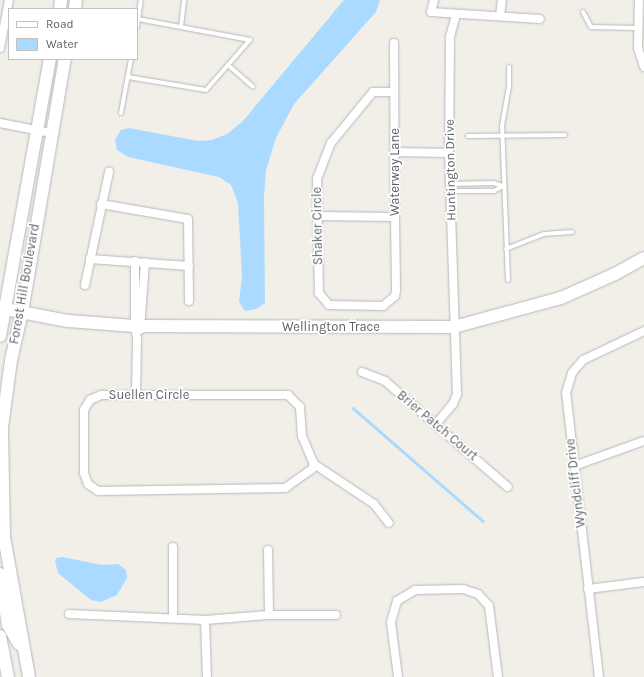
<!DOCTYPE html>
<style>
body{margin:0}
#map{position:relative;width:644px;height:677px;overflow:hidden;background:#f1efe8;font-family:Karla,sans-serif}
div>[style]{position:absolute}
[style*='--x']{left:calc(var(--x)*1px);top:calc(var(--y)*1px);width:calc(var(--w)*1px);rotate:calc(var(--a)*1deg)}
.water>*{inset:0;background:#aadaff}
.stream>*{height:2.5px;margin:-1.25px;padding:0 1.25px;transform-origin:1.25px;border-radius:1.25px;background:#aadaff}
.roads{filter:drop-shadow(0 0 1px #b5b8bc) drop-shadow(0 0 1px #b5b8bc)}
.lane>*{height:4px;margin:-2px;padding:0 2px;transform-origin:2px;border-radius:2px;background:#fff}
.street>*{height:8px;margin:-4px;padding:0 4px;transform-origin:4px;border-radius:4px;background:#fff}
.secondary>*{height:12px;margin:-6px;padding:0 6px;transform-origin:6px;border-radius:6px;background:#fff}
span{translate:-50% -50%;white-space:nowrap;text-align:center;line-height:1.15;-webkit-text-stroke:3.5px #fff;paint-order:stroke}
.street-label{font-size:13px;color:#5f6368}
.legend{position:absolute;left:8px;top:8px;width:130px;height:52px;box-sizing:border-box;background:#fff;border:1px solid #bfc1c3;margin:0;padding:5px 7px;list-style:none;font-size:12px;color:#5f6368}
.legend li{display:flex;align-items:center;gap:8px;height:20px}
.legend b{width:20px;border:1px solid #bfc1c3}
</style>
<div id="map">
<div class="water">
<i style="clip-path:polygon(344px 0,380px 0,376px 12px,294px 104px,276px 138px,266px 170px,264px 197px,265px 303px,256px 309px,245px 311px,239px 302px,242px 276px,238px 203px,231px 185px,219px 177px,128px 157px,117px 150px,115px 140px,121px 130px,129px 128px,198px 141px,212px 140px,227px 134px,243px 121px)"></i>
<i style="clip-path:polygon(62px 557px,102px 565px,118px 564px,126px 570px,127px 578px,117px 595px,101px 602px,91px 600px,58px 573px,55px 561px,56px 558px)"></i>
</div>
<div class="stream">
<i style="--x:353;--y:408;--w:172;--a:41"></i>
</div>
<div class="roads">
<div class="lane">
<i style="--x:583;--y:12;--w:17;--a:62"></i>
<i style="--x:591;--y:27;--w:47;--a:1.2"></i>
<i style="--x:181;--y:26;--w:26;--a:-83"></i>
<i style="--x:137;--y:27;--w:27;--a:-82"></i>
<i style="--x:228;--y:65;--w:33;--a:41"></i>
<i style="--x:128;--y:77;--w:79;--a:9.5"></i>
<i style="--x:206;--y:90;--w:67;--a:-48.7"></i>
<i style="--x:250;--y:40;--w:114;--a:-169.4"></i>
<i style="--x:121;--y:113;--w:55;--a:-79.5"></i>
<i style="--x:468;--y:136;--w:97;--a:-0.6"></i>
<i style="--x:450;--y:184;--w:43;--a:-1.3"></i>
<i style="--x:493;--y:183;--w:10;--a:17"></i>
<i style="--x:503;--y:186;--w:10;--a:151"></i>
<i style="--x:494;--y:191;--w:43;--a:180"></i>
<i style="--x:506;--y:249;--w:41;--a:-21.5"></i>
<i style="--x:544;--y:234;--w:28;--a:-4"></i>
<i style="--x:508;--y:280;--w:154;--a:-92.2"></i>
<i style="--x:502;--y:126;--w:39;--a:-80"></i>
<i style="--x:509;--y:88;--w:21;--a:-90"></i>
</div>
<div class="street">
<i style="--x:434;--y:0;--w:12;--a:104"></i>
<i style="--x:431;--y:12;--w:109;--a:3.7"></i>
<i style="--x:639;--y:0;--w:48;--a:91.2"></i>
<i style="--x:638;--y:48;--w:20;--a:72"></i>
<i style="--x:500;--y:16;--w:16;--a:-83"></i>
<i style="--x:394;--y:43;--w:174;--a:89.7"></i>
<i style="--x:395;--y:217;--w:73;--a:89.2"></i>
<i style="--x:396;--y:290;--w:6;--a:99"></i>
<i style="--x:395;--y:296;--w:16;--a:140"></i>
<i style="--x:383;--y:306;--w:54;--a:-178.9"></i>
<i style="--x:329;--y:305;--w:16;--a:-130"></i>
<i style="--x:319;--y:293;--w:114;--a:-91"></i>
<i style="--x:317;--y:179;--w:39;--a:-69"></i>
<i style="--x:331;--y:143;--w:66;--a:-50.5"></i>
<i style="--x:373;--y:92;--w:21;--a:0"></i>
<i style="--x:0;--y:48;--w:49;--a:-79.4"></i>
<i style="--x:0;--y:123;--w:52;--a:11.1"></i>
<i style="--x:395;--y:152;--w:54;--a:1.1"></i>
<i style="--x:101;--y:204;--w:88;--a:9.8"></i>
<i style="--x:188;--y:219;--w:82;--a:89.3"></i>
<i style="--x:318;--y:216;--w:77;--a:0.7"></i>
<i style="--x:90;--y:259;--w:99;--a:4"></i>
<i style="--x:135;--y:261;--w:65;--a:90"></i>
<i style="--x:135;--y:326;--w:13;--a:81"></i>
<i style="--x:137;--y:339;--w:56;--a:91"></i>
<i style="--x:85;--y:285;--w:116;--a:-78"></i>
<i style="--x:140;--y:330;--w:68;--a:-85.8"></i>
<i style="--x:362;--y:372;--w:25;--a:21"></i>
<i style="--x:385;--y:381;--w:162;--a:40.8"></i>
<i style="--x:436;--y:424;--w:26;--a:-50"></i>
<i style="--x:453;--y:404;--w:11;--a:-68"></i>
<i style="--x:457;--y:394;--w:241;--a:-91.9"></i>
<i style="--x:449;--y:153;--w:116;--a:-89.5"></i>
<i style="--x:450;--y:37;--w:24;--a:-75"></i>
<i style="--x:314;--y:464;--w:5;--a:112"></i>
<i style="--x:312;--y:469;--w:33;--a:145"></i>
<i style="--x:285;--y:488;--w:187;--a:179.1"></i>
<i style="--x:98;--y:491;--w:12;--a:-145"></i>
<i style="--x:88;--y:484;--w:12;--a:-110"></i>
<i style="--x:84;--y:473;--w:63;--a:-90"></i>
<i style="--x:84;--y:410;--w:12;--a:-59"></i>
<i style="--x:90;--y:400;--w:12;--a:-24"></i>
<i style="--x:101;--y:395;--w:187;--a:0"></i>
<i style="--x:288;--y:395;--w:17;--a:45"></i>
<i style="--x:300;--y:407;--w:29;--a:86"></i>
<i style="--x:302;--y:436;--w:30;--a:67"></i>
<i style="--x:314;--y:464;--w:72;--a:33.7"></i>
<i style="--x:374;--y:504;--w:24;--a:52"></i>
<i style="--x:574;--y:466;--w:74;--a:-19.7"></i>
<i style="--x:173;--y:547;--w:71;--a:90"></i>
<i style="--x:268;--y:550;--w:65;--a:89.1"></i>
<i style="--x:588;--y:589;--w:56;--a:-7.1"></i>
<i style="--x:69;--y:614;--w:136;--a:2.5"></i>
<i style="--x:205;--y:620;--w:63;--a:-4.5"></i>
<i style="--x:268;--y:615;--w:68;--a:0"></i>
<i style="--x:205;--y:620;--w:57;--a:88"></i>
<i style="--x:398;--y:677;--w:55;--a:-97.3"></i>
<i style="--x:391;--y:622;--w:22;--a:-74"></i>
<i style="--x:397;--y:601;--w:21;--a:-31"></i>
<i style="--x:415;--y:590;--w:48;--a:-1.2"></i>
<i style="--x:463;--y:589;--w:16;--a:18"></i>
<i style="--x:478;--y:594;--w:16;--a:47"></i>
<i style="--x:489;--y:606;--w:72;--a:82.8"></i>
<i style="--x:599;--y:677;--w:286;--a:-96.6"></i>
<i style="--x:566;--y:393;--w:21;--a:-73"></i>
<i style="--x:572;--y:373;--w:17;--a:-50"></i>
<i style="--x:583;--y:360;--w:68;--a:-25.4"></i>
</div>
<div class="secondary">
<i style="--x:60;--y:9;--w:9;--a:-84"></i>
<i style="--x:75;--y:9;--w:9;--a:-84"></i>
<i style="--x:5;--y:309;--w:64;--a:10.8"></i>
<i style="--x:68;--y:321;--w:67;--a:4.3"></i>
<i style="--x:135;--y:326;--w:319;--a:0.2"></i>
<i style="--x:454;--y:327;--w:111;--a:-15.2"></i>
<i style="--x:561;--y:298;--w:59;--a:-24"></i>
<i style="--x:615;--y:274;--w:33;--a:-29"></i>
<i style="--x:0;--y:336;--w:281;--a:-79.8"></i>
<i style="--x:0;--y:574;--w:52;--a:81.1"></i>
<i style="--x:8;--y:625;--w:22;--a:60"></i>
<i style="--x:0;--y:636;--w:42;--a:79"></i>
<i style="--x:29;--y:677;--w:143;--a:-100.1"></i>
<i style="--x:4;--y:536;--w:109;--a:-91.1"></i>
<i style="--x:2;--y:427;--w:68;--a:-82.3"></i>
<i style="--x:11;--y:360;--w:49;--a:-77.1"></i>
<i style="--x:22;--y:312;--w:257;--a:-80.4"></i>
</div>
</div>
<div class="street-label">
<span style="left:451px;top:170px;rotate:-91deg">Huntington Drive</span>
<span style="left:395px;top:172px;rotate:-90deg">Waterway Lane</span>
<span style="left:318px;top:226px;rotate:-91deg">Shaker Circle</span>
<span style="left:25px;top:284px;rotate:-80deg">Forest Hill Boulevard</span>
<span style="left:331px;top:327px">Wellington Trace</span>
<span style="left:149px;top:395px">Suellen Circle</span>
<span style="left:437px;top:426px;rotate:40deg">Brier Patch Court</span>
<span style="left:576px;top:483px;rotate:-97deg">Wyndcliff Drive</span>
</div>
<ul class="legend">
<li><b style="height:5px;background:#fff"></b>Road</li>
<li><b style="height:11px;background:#aadaff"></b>Water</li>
</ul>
</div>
